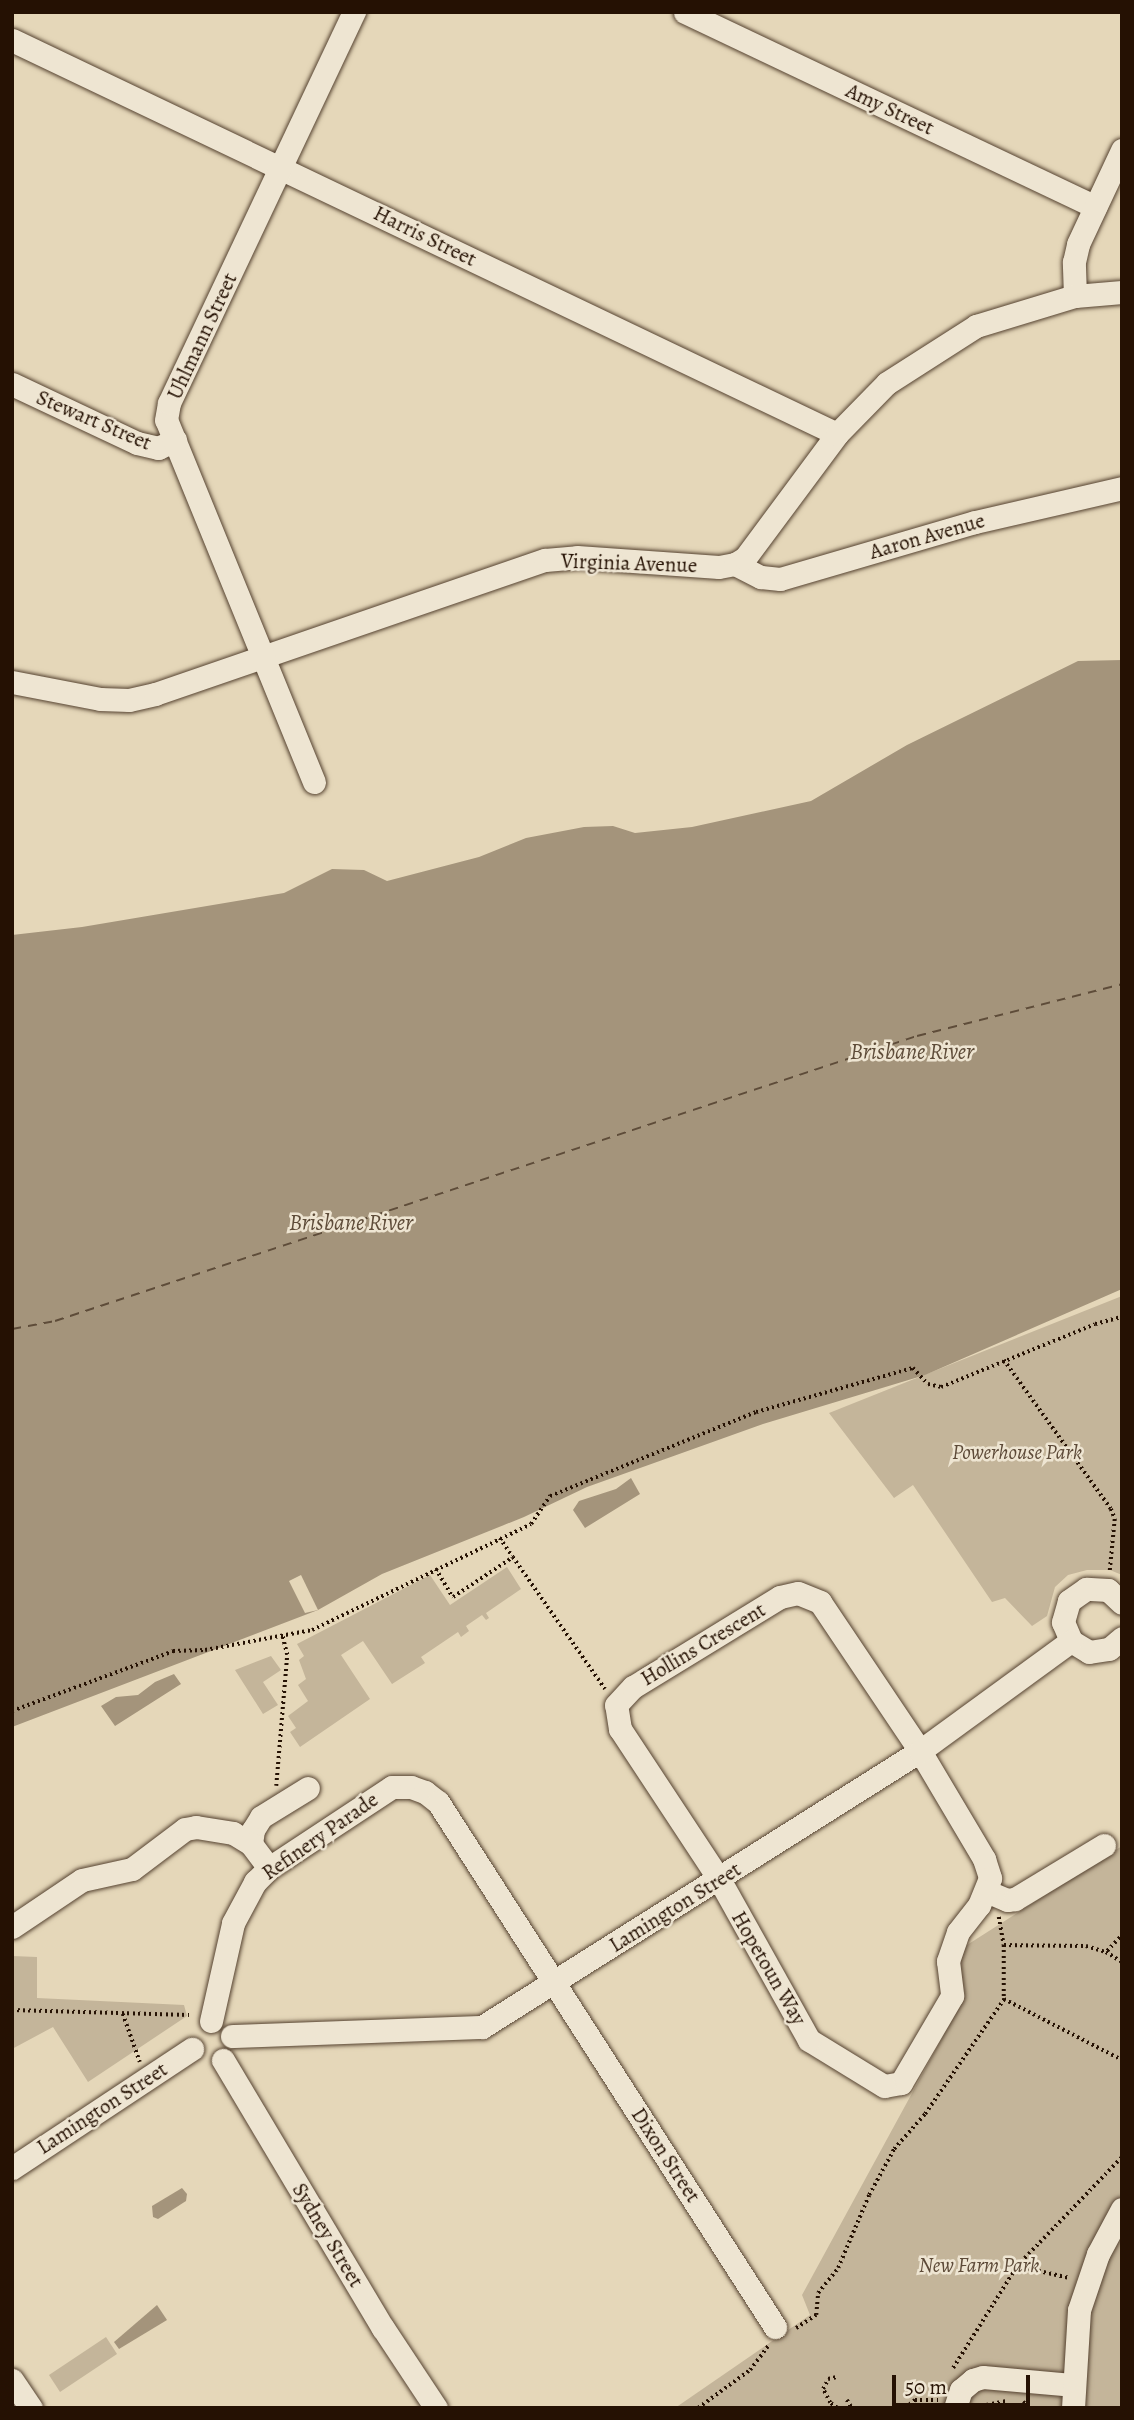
<!DOCTYPE html>
<style>
body{margin:0}
#map{position:relative;width:1134px;height:2420px;overflow:hidden;background:#e5d7b9;font-family:Alegreya,serif}
div>[style]{position:absolute}
[style*='--x']{left:calc(var(--x)*1px);top:calc(var(--y)*1px);width:calc(var(--w)*1px);rotate:calc(var(--a)*1deg)}
.green>*{inset:0;background:#c4b59a}
.water>*{inset:0;background:#a4947b}
.pier>*{inset:0;background:#e5d7b9}
.ferry>*{height:2px;margin-top:-1px;transform-origin:0;background:repeating-linear-gradient(90deg,#5e4c39 0 9px,transparent 0 16px)}
.path>*{height:3.5px;margin-top:-1.75px;transform-origin:0;background:repeating-linear-gradient(90deg,#251103 0 2px,transparent 0 5.5px)}
.roads{filter:drop-shadow(0 0 2px #554230) drop-shadow(0 0 2px #554230)}
.minor>*{height:23px;margin:-11.5px;padding:0 11.5px;transform-origin:11.5px;border-radius:11.5px;background:#eee5d2}
span{translate:-50% -50%;white-space:nowrap;text-align:center;line-height:1.15;-webkit-text-stroke:5px #eee5d2;paint-order:stroke}
.street-label{font-size:21px;color:#251103}
.park-label{font-size:21px;color:#5d4a38;font-style:italic}
.water-label{font-size:23px;color:#5e4c39;font-style:italic}
.frame{position:absolute;inset:0;border:14px solid #251103;pointer-events:none}
.scale{position:absolute;left:892px;top:2375px;width:138px;height:32px;box-sizing:border-box;border:4px solid #251103;border-top:0;padding-left:9px;font-size:21px;line-height:24px;white-space:nowrap;color:#251103;-webkit-text-stroke:5px #eee5d2;paint-order:stroke}
</style>
<div id="map">
<div class="green">
<i style="clip-path:polygon(1122px 1296px,1122px 1575px,1110px 1570px,1087px 1570px,1068px 1575px,1055px 1587px,1047px 1616px,1032px 1626px,1005px 1598px,992px 1602px,913px 1485px,894px 1498px,829px 1413px)"></i>
<i style="clip-path:polygon(507px 1567px,521px 1589px,486px 1613px,489px 1618px,486px 1620px,482px 1615px,466px 1626px,469px 1631px,461px 1637px,458px 1632px,421px 1657px,425px 1663px,392px 1684px,363px 1641px,341px 1655px,370px 1699px,300px 1747px,290px 1732px,296px 1728px,288px 1716px,308px 1701px,298px 1685px,306px 1679px,299px 1660px,304px 1656px,297px 1644px,430px 1575px,450px 1605px)"></i>
<i style="clip-path:polygon(271px 1656px,281px 1670px,263px 1682px,278px 1705px,263px 1714px,235px 1670px)"></i>
<i style="clip-path:polygon(1122px 1846px,1122px 2408px,675px 2408px,810px 2315px,802px 2295px,965px 1996px,959px 1959px,967px 1945px)"></i>
<i style="clip-path:polygon(12px 1956px,37px 1957px,37px 1998px,184px 2005px,187px 2016px,88px 2082px,53px 2027px,12px 2049px)"></i>
<i style="clip-path:polygon(106px 2337px,117px 2354px,60px 2392px,49px 2375px)"></i>
</div>
<div class="water">
<i style="clip-path:polygon(1122px 660px,1122px 1289px,925px 1375px,763px 1424px,587px 1487px,524px 1517px,382px 1574px,318px 1610px,12px 1727px,12px 935px,82px 927px,284px 893px,332px 869px,364px 870px,387px 881px,479px 857px,526px 838px,584px 827px,613px 826px,635px 833px,692px 827px,811px 801px,907px 745px,1078px 661px)"></i>
<i style="clip-path:polygon(631px 1478px,640px 1494px,585px 1528px,573px 1510px,579px 1501px,616px 1489px)"></i>
<i style="clip-path:polygon(174px 1674px,181px 1684px,115px 1726px,101px 1706px,116px 1697px,138px 1695px,155px 1682px)"></i>
<i style="clip-path:polygon(182px 2188px,187px 2194px,186px 2201px,158px 2219px,153px 2217px,152px 2206px)"></i>
<i style="clip-path:polygon(157px 2305px,167px 2320px,119px 2349px,114px 2342px)"></i>
</div>
<div class="pier">
<i style="clip-path:polygon(301px 1575px,318px 1610px,305px 1613px,289px 1581px)"></i>
</div>
<div class="ferry">
<i style="--x:12;--y:1329;--w:44;--a:-10.5"></i>
<i style="--x:55;--y:1321;--w:908;--a:-18.3"></i>
<i style="--x:917;--y:1036;--w:211;--a:-14.2"></i>
</div>
<div class="path">
<i style="--x:1004;--y:1360;--w:183;--a:54.3"></i>
<i style="--x:1111;--y:1509;--w:11;--a:68"></i>
<i style="--x:1115;--y:1519;--w:52;--a:95.5"></i>
<i style="--x:500;--y:1538;--w:23;--a:56"></i>
<i style="--x:436;--y:1569;--w:33;--a:59"></i>
<i style="--x:453;--y:1597;--w:72;--a:-33.7"></i>
<i style="--x:513;--y:1557;--w:161;--a:55.1"></i>
<i style="--x:12;--y:1711;--w:172;--a:-20.4"></i>
<i style="--x:173;--y:1651;--w:32;--a:-2"></i>
<i style="--x:205;--y:1650;--w:109;--a:-10.6"></i>
<i style="--x:312;--y:1630;--w:243;--a:-25.8"></i>
<i style="--x:531;--y:1524;--w:34;--a:-56"></i>
<i style="--x:550;--y:1496;--w:222;--a:-22.2"></i>
<i style="--x:756;--y:1412;--w:163;--a:-15.7"></i>
<i style="--x:913;--y:1368;--w:22;--a:47"></i>
<i style="--x:928;--y:1384;--w:13;--a:13"></i>
<i style="--x:941;--y:1387;--w:166;--a:-22.2"></i>
<i style="--x:1095;--y:1324;--w:28;--a:-15"></i>
<i style="--x:276;--y:1786;--w:131;--a:-85.2"></i>
<i style="--x:287;--y:1655;--w:21;--a:-104"></i>
<i style="--x:999;--y:1917;--w:28;--a:80"></i>
<i style="--x:1004;--y:1945;--w:54;--a:90"></i>
<i style="--x:1004;--y:1999;--w:133;--a:27.3"></i>
<i style="--x:1004;--y:1945;--w:82;--a:0.7"></i>
<i style="--x:1086;--y:1946;--w:21;--a:17"></i>
<i style="--x:1106;--y:1952;--w:19;--a:32"></i>
<i style="--x:1107;--y:1951;--w:22;--a:-47"></i>
<i style="--x:12;--y:2010;--w:177;--a:1.6"></i>
<i style="--x:123;--y:2014;--w:51;--a:70.5"></i>
<i style="--x:1017;--y:2266;--w:54;--a:12.8"></i>
<i style="--x:796;--y:2328;--w:24;--a:-33"></i>
<i style="--x:816;--y:2315;--w:22;--a:-85"></i>
<i style="--x:818;--y:2293;--w:32;--a:-51"></i>
<i style="--x:838;--y:2268;--w:79;--a:-67"></i>
<i style="--x:869;--y:2195;--w:52;--a:-61.5"></i>
<i style="--x:894;--y:2149;--w:47;--a:-48.5"></i>
<i style="--x:925;--y:2114;--w:140;--a:-55.5"></i>
<i style="--x:953;--y:2368;--w:120;--a:-57.9"></i>
<i style="--x:1017;--y:2266;--w:151;--a:-46.1"></i>
<i style="--x:847;--y:2400;--w:9;--a:58"></i>
<i style="--x:1023;--y:2402;--w:11;--a:34"></i>
<i style="--x:976;--y:2407;--w:31;--a:-11"></i>
<i style="--x:698;--y:2408;--w:64;--a:-36.2"></i>
<i style="--x:750;--y:2370;--w:31;--a:-53"></i>
<i style="--x:837;--y:2408;--w:9;--a:-144"></i>
<i style="--x:830;--y:2403;--w:16;--a:-117"></i>
<i style="--x:823;--y:2389;--w:11;--a:-63"></i>
<i style="--x:828;--y:2379;--w:9;--a:-13"></i>
<i style="--x:905;--y:2408;--w:13;--a:-39"></i>
<i style="--x:915;--y:2400;--w:23;--a:0"></i>
</div>
<div class="roads">
<div class="minor">
<i style="--x:685;--y:12;--w:454;--a:25.4"></i>
<i style="--x:12;--y:40;--w:914;--a:25.53"></i>
<i style="--x:1075;--y:296;--w:34;--a:-92"></i>
<i style="--x:1074;--y:262;--w:18;--a:-77"></i>
<i style="--x:1078;--y:244;--w:104;--a:-64.9"></i>
<i style="--x:12;--y:384;--w:138;--a:25.3"></i>
<i style="--x:137;--y:443;--w:22;--a:13"></i>
<i style="--x:158;--y:448;--w:19;--a:-25"></i>
<i style="--x:735;--y:564;--w:29;--a:27"></i>
<i style="--x:761;--y:577;--w:19;--a:6"></i>
<i style="--x:780;--y:579;--w:203;--a:-16.3"></i>
<i style="--x:975;--y:522;--w:151;--a:-13"></i>
<i style="--x:12;--y:682;--w:90;--a:10.9"></i>
<i style="--x:100;--y:699;--w:29;--a:2"></i>
<i style="--x:129;--y:700;--w:27;--a:-13"></i>
<i style="--x:155;--y:694;--w:412;--a:-19"></i>
<i style="--x:545;--y:560;--w:32;--a:-5"></i>
<i style="--x:577;--y:557;--w:142;--a:4"></i>
<i style="--x:719;--y:567;--w:16;--a:-11"></i>
<i style="--x:735;--y:564;--w:12;--a:-31"></i>
<i style="--x:745;--y:558;--w:154;--a:-53.4"></i>
<i style="--x:837;--y:434;--w:71;--a:-45.6"></i>
<i style="--x:887;--y:383;--w:106;--a:-32.6"></i>
<i style="--x:976;--y:326;--w:103;--a:-16.9"></i>
<i style="--x:1075;--y:296;--w:47;--a:-4.9"></i>
<i style="--x:314;--y:782;--w:391;--a:-112.2"></i>
<i style="--x:166;--y:420;--w:17;--a:-80"></i>
<i style="--x:169;--y:403;--w:433;--a:-64.7"></i>
<i style="--x:798;--y:1593;--w:24;--a:22"></i>
<i style="--x:820;--y:1602;--w:179;--a:56.1"></i>
<i style="--x:920;--y:1751;--w:126;--a:59.3"></i>
<i style="--x:984;--y:1859;--w:20;--a:72"></i>
<i style="--x:990;--y:1878;--w:29;--a:112"></i>
<i style="--x:979;--y:1905;--w:34;--a:128"></i>
<i style="--x:958;--y:1932;--w:31;--a:109"></i>
<i style="--x:948;--y:1961;--w:35;--a:83"></i>
<i style="--x:952;--y:1996;--w:101;--a:120.4"></i>
<i style="--x:901;--y:2083;--w:17;--a:170"></i>
<i style="--x:884;--y:2086;--w:88;--a:-148.5"></i>
<i style="--x:809;--y:2040;--w:184;--a:-119.2"></i>
<i style="--x:719;--y:1879;--w:180;--a:-123.4"></i>
<i style="--x:620;--y:1729;--w:24;--a:-99"></i>
<i style="--x:616;--y:1705;--w:25;--a:-47"></i>
<i style="--x:633;--y:1687;--w:172;--a:-31.5"></i>
<i style="--x:780;--y:1597;--w:18;--a:-13"></i>
<i style="--x:1122;--y:1603;--w:19;--a:-137"></i>
<i style="--x:1108;--y:1590;--w:22;--a:-177"></i>
<i style="--x:1086;--y:1589;--w:21;--a:145"></i>
<i style="--x:1069;--y:1601;--w:22;--a:106"></i>
<i style="--x:1063;--y:1622;--w:21;--a:67"></i>
<i style="--x:1071;--y:1641;--w:21;--a:31"></i>
<i style="--x:1089;--y:1652;--w:20;--a:-9"></i>
<i style="--x:1109;--y:1649;--w:17;--a:-40"></i>
<i style="--x:251;--y:1844;--w:14;--a:-82"></i>
<i style="--x:253;--y:1830;--w:15;--a:-58"></i>
<i style="--x:261;--y:1817;--w:55;--a:-31.7"></i>
<i style="--x:986;--y:1891;--w:23;--a:23"></i>
<i style="--x:1007;--y:1900;--w:8;--a:-7"></i>
<i style="--x:1015;--y:1899;--w:104;--a:-31.2"></i>
<i style="--x:12;--y:1927;--w:84;--a:-33.9"></i>
<i style="--x:82;--y:1880;--w:51;--a:-12.4"></i>
<i style="--x:132;--y:1869;--w:66;--a:-37"></i>
<i style="--x:185;--y:1829;--w:11;--a:-10"></i>
<i style="--x:196;--y:1827;--w:37;--a:9"></i>
<i style="--x:233;--y:1833;--w:21;--a:31"></i>
<i style="--x:251;--y:1844;--w:30;--a:53"></i>
<i style="--x:211;--y:2021;--w:100;--a:-77.3"></i>
<i style="--x:233;--y:1923;--w:47;--a:-61.8"></i>
<i style="--x:255;--y:1882;--w:20;--a:-45"></i>
<i style="--x:269;--y:1868;--w:147;--a:-33.4"></i>
<i style="--x:392;--y:1787;--w:19;--a:0"></i>
<i style="--x:411;--y:1787;--w:15;--a:20"></i>
<i style="--x:425;--y:1792;--w:16;--a:38"></i>
<i style="--x:438;--y:1802;--w:624;--a:57.3"></i>
<i style="--x:232;--y:2036;--w:250;--a:-2.1"></i>
<i style="--x:482;--y:2027;--w:518;--a:-32.22"></i>
<i style="--x:920;--y:1751;--w:187;--a:-36.1"></i>
<i style="--x:223;--y:2060;--w:312;--a:59.2"></i>
<i style="--x:383;--y:2328;--w:96;--a:56.5"></i>
<i style="--x:12;--y:2168;--w:216;--a:-33.5"></i>
<i style="--x:12;--y:2380;--w:34;--a:56"></i>
<i style="--x:955;--y:2408;--w:19;--a:-72"></i>
<i style="--x:961;--y:2390;--w:16;--a:-40"></i>
<i style="--x:973;--y:2380;--w:10;--a:-17"></i>
<i style="--x:983;--y:2377;--w:89;--a:5.1"></i>
<i style="--x:1073;--y:2408;--w:98;--a:-86.5"></i>
<i style="--x:1079;--y:2310;--w:59;--a:-71.3"></i>
<i style="--x:1098;--y:2254;--w:51;--a:-61.9"></i>
</div>
</div>
<div class="street-label">
<span style="left:890px;top:109px;rotate:25deg">Amy Street</span>
<span style="left:425px;top:236px;rotate:26deg">Harris Street</span>
<span style="left:202px;top:336px;rotate:-65deg">Uhlmann Street</span>
<span style="left:94px;top:420px;rotate:23deg">Stewart Street</span>
<span style="left:927px;top:536px;rotate:-16deg">Aaron Avenue</span>
<span style="left:629px;top:563px;rotate:2deg">Virginia Avenue</span>
<span style="left:703px;top:1644px;rotate:-31deg">Hollins Crescent</span>
<span style="left:320px;top:1836px;rotate:-35deg">Refinery Parade</span>
<span style="left:675px;top:1907px;rotate:-32deg">Lamington Street</span>
<span style="left:769px;top:1968px;rotate:60deg">Hopetoun Way</span>
<span style="left:102px;top:2108px;rotate:-33deg">Lamington Street</span>
<span style="left:666px;top:2155px;rotate:57deg">Dixon Street</span>
<span style="left:328px;top:2235px;rotate:59deg">Sydney Street</span>
</div>
<div class="park-label">
<span style="left:1017px;top:1452px">Powerhouse Park</span>
<span style="left:979px;top:2265px">New Farm Park</span>
</div>
<div class="water-label">
<span style="left:912px;top:1052px">Brisbane River</span>
<span style="left:351px;top:1223px">Brisbane River</span>
</div>
<div class="frame"></div>
<div class="scale">50 m</div>
</div>
